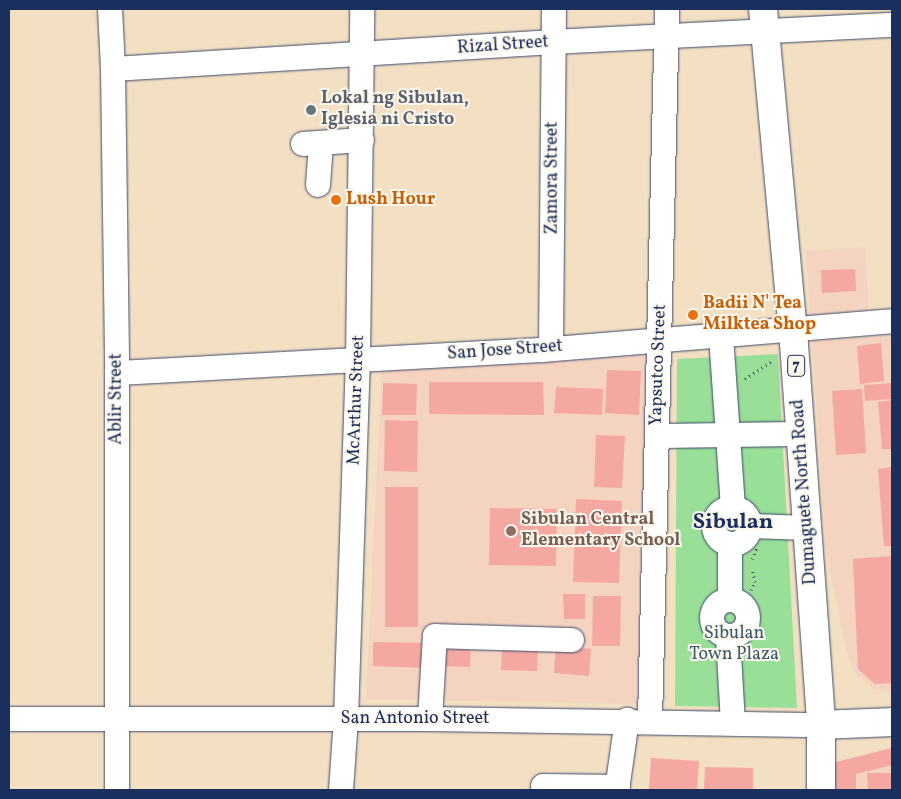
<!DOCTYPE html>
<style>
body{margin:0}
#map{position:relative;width:901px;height:799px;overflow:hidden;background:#f3dfc2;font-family:Vollkorn,serif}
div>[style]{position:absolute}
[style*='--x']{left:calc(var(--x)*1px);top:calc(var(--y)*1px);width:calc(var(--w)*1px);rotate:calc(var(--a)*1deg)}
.built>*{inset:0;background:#f5d3c1}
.green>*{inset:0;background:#9adf98}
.building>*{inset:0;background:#f5a8a2}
.path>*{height:3px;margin-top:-1.5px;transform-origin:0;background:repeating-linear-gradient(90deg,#3b496d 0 1px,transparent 0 5px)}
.roads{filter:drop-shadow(0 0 1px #3b496d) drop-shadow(0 0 1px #3b496d)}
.minor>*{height:24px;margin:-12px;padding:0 12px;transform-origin:12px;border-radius:12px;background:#fff}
.minor>.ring{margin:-12px;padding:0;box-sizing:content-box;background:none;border:24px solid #fff;border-radius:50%}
.highway>*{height:28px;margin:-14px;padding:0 14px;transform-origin:14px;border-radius:14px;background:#fff}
.dots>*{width:14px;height:14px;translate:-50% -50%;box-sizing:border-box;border:2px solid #fbf7ec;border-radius:50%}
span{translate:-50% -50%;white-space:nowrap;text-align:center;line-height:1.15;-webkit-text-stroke:4px #fbf7ec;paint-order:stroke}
.shield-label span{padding:1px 4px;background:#fbf7ec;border:1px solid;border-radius:4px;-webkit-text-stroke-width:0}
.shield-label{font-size:16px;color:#1b2f5e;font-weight:700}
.street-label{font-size:18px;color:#1b2f5e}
.worship-label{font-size:18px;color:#5b616d;font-weight:700}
.left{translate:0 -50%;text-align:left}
.food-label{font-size:18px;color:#c56008;font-weight:700}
.education-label{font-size:18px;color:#785e54;font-weight:700}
.park-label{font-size:18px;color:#3b5b6c}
.district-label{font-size:22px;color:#1b2f5e;font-weight:700}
.frame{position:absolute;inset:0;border:10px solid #1b2f5e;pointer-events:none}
</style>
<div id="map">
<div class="built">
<i style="clip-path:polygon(865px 247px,869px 316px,810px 320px,806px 251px)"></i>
<i style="clip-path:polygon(892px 335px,892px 694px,874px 689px,858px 676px,852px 668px,846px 649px,826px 552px,812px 341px)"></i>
<i style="clip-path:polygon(650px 352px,645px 704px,366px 699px,382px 363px)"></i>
<i style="clip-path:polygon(892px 747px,892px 790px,832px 790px,832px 762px)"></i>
</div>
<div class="green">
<i style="clip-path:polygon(778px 354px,797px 708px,675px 706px,677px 359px)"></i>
</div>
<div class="building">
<i style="clip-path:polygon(855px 269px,856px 291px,822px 293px,821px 270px)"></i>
<i style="clip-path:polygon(881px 343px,884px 381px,860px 384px,857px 346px)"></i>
<i style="clip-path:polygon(607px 370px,641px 371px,639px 415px,605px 413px)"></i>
<i style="clip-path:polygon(429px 382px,543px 382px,544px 415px,429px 414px)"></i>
<i style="clip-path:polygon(383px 383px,417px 384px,416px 415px,382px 415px)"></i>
<i style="clip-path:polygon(891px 383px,892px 399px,865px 401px,864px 385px)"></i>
<i style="clip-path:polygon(556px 387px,603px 389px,602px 415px,554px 413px)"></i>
<i style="clip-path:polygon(862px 389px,866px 453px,836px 455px,832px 391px)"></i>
<i style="clip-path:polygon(892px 400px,892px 449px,882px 449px,878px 402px)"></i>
<i style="clip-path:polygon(385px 420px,418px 421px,417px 472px,384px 471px)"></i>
<i style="clip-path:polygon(596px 435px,625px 436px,622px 488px,594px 487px)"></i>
<i style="clip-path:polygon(892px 467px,892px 546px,884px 546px,878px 469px)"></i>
<i style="clip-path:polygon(385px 487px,418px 487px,418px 627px,385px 627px)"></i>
<i style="clip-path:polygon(576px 499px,622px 501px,619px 583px,573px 582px)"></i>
<i style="clip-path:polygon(490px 508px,557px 509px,556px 566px,489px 565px)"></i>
<i style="clip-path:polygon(892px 556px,892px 683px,875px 684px,858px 669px,853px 559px)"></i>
<i style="clip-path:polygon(563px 594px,585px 594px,585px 619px,564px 619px)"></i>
<i style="clip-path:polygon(593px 596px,621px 596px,620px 646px,592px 646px)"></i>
<i style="clip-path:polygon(373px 642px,426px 643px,426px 668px,373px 666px)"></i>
<i style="clip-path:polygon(441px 642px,471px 643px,470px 667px,440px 666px)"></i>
<i style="clip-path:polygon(502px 645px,538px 646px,537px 671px,501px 670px)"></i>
<i style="clip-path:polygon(556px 646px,591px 649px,589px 676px,554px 673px)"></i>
<i style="clip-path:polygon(892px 748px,892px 765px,856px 774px,856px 790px,834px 790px,833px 763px)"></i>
<i style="clip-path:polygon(651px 758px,699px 761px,697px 790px,649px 790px)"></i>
<i style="clip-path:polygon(705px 767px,753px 768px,753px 790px,704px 790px)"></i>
<i style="clip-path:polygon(867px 773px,892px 773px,892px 790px,868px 790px)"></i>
</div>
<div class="path">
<i style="--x:745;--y:379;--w:34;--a:-34"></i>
<i style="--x:752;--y:559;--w:13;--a:-67"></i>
<i style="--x:751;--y:590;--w:9;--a:-63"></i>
<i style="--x:755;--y:582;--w:14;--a:-102"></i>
<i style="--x:749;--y:636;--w:9;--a:-41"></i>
<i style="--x:756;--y:630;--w:14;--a:-86"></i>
<i style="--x:757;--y:616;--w:13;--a:-122"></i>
</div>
<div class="roads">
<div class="minor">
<i style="--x:110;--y:9;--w:60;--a:87.1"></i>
<i style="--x:113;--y:69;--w:304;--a:89.2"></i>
<i style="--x:117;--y:373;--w:417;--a:90"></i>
<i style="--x:113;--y:69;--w:442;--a:-3.5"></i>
<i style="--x:554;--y:42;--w:338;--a:-2.9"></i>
<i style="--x:303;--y:144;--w:59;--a:-3.9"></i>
<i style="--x:318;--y:185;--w:41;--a:-85.8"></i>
<i style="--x:721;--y:336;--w:171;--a:86"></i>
<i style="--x:551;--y:348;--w:339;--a:-89.5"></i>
<i style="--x:117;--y:373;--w:426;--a:-3.1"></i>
<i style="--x:542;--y:350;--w:351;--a:-4.7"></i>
<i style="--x:657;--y:436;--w:144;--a:-0.8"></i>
<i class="ring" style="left:714px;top:508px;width:12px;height:12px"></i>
<i style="--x:751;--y:526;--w:56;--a:2"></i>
<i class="ring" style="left:712px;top:600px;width:12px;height:12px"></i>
<i style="--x:730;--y:600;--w:56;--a:-90"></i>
<i style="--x:728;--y:637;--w:86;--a:86.7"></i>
<i style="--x:9;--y:719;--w:421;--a:0"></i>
<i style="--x:430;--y:719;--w:391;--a:0.9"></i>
<i style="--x:430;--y:719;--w:83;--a:-86.6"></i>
<i style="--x:435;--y:636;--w:137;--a:1.7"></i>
<i style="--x:650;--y:721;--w:712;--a:-88.63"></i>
<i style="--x:543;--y:786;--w:75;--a:0.8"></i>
<i style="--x:341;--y:790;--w:71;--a:-86"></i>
<i style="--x:346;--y:719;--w:359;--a:-88.1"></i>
<i style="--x:358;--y:360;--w:351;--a:-89.3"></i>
<i style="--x:617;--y:790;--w:71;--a:-81.9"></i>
</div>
<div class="highway">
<i style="--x:763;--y:9;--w:322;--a:84.7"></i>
<i style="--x:793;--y:330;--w:396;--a:85.9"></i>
<i style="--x:821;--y:725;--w:65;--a:90"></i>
<i style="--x:821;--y:725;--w:71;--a:-2.4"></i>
</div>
</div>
<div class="dots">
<i style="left:311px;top:110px;background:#6b7280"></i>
<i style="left:336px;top:200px;background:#e8710a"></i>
<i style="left:693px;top:315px;background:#e8710a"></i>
<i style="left:511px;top:531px;background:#8d6e63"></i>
</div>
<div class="shield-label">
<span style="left:796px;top:366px">7</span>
</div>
<div class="street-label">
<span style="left:503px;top:46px;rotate:-4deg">Rizal Street</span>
<span style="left:553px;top:178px;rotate:-90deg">Zamora Street</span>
<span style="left:505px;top:351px;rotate:-4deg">San Jose Street</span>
<span style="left:659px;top:365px;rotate:-88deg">Yapsutco Street</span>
<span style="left:117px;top:399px;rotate:-90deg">Ablir Street</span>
<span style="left:357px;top:400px;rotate:-88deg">McArthur Street</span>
<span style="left:805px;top:492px;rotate:-94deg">Dumaguete North Road</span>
<span style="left:415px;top:719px">San Antonio Street</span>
</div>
<div class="worship-label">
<span class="left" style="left:321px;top:110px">Lokal ng Sibulan,<br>Iglesia ni Cristo</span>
</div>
<div class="food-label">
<span class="left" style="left:346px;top:200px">Lush Hour</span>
<span class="left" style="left:703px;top:315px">Badii N' Tea<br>Milktea Shop</span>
</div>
<div class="education-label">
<span class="left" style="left:521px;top:531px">Sibulan Central<br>Elementary School</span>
</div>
<div class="park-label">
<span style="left:734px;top:645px">Sibulan<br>Town Plaza</span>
</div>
<div class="district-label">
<span style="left:733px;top:523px">Sibulan</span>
</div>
<div class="frame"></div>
</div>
